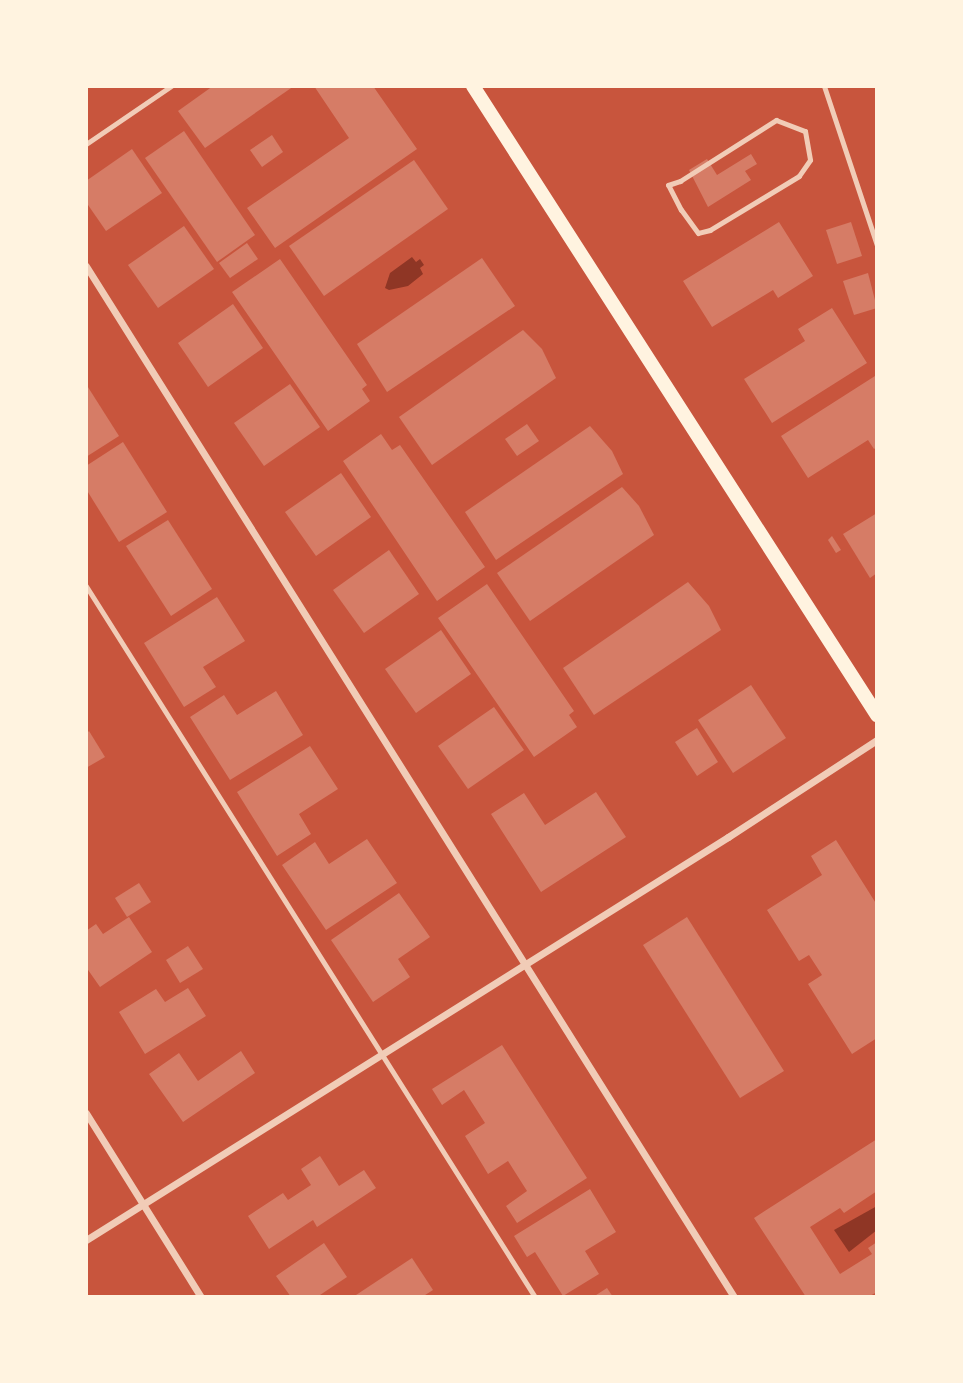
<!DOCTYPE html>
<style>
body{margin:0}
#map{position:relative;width:963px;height:1383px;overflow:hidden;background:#c8553d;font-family:Georgia,serif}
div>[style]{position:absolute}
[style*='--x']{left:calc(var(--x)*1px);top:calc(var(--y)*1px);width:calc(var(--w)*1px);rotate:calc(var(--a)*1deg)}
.water>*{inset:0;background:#8f3625}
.building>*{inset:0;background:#d67c66}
.service>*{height:5px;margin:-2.5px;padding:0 2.5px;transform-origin:2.5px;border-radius:2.5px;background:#f1ccb7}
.minor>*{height:7px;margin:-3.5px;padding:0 3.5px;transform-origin:3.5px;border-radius:3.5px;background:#f1ccb7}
.secondary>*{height:14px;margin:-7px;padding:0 7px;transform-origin:7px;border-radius:7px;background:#fff3e0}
span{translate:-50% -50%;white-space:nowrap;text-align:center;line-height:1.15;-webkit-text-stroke:6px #fff3e0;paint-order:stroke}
.frame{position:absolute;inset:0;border:88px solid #fff3e0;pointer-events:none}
</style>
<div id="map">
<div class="water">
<i style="clip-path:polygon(412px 257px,416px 262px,420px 259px,424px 265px,420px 268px,423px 274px,408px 286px,389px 290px,385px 288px,390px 273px)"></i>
<i style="clip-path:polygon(877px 1206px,877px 1230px,849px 1252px,834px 1230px)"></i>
</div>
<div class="building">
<i style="clip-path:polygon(213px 86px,294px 86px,205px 148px,178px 111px)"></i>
<i style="clip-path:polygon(314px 86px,373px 86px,417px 149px,275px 248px,247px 208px,349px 138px)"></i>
<i style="clip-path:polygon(184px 131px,255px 235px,217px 262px,145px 158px)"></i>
<i style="clip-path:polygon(272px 135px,283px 152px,262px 167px,250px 150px)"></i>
<i style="clip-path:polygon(132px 149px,162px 193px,106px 231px,86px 202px,86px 181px)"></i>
<i style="clip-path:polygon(751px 154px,757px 164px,745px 171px,751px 180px,708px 207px,689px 170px,707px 159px,717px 175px)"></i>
<i style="clip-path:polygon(414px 160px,448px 209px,324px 296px,289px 246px)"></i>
<i style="clip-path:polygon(779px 222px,813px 276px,778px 298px,773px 290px,712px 327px,683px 281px)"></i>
<i style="clip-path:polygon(851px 222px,862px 256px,837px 264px,826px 230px)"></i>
<i style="clip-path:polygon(184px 226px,214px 269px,158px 308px,128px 265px)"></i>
<i style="clip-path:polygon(247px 243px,258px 259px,230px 278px,219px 263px)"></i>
<i style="clip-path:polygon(482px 258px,515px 306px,387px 392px,357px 344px)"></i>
<i style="clip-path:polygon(280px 259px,367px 385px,362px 389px,370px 401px,328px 431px,232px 292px)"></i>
<i style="clip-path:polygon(868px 273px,877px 308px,854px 315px,843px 281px)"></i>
<i style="clip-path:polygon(233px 304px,263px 348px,208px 387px,178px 343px)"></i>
<i style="clip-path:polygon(832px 308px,867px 363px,772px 423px,744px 379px,805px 341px,798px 329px)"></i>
<i style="clip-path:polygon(523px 330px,542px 349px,556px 378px,432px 465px,399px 417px)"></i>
<i style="clip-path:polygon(875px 376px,877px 380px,877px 447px,874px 449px,868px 440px,808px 478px,781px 436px)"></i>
<i style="clip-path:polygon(86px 384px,119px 436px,86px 457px)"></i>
<i style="clip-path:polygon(290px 384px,320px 427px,264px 466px,234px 423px)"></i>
<i style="clip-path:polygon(527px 424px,539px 441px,517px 456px,505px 439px)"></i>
<i style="clip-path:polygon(590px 426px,612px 451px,623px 474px,496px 560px,465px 512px)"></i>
<i style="clip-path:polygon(381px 434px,392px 450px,400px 445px,485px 567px,437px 601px,343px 461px)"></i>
<i style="clip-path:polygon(123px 442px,167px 512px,119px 542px,86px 489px,86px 466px)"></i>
<i style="clip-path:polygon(341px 473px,371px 517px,316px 556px,285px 512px)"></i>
<i style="clip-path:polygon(622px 487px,639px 506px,654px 535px,530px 621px,497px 573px)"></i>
<i style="clip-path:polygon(877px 513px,877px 573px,870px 578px,843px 534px)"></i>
<i style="clip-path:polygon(168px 520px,212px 589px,171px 616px,126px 546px)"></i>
<i style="clip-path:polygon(832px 536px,841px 550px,836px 553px,828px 540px)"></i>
<i style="clip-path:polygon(389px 550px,419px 594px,364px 633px,333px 590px)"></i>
<i style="clip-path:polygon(688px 582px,709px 606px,721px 630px,594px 715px,563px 668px)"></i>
<i style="clip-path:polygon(487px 584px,574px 711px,569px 715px,577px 727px,534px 757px,438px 618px)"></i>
<i style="clip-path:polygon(217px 597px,245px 641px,203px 667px,216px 687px,184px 707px,144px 643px)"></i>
<i style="clip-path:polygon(441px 630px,471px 674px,416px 713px,385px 669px)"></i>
<i style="clip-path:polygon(751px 685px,786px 738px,733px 773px,698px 720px)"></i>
<i style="clip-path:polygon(276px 691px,303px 735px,230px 780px,190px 717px,224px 695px,237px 715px)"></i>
<i style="clip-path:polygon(494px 707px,524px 750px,468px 789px,438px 746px)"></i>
<i style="clip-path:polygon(697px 728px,718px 762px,697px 776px,675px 742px)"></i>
<i style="clip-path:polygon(89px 731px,105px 757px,86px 768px,86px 734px)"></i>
<i style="clip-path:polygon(310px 746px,338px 789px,299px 814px,311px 834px,277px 856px,237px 792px)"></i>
<i style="clip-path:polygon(596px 792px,626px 837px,541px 892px,491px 814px,524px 793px,545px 825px)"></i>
<i style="clip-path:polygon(367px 839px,397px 883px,326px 930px,282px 865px,315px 842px,329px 864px)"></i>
<i style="clip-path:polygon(836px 840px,877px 905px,877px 1038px,852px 1054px,808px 984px,822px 975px,809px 955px,799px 961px,767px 910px,822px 875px,811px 856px)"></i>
<i style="clip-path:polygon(139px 883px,151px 902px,127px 917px,115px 898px)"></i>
<i style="clip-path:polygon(399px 893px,430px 937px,398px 959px,410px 977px,373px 1002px,331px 940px)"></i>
<i style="clip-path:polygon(129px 917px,152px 952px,100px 987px,86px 967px,86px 931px,96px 924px,103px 934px)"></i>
<i style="clip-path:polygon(687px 917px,784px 1071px,740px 1098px,643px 945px)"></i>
<i style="clip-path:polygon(188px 946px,203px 969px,180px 983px,166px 960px)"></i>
<i style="clip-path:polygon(188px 988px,206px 1016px,145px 1054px,119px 1012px,156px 989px,165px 1002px)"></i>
<i style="clip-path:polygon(502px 1045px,587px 1178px,517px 1223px,506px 1206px,527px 1191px,508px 1161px,488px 1174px,465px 1136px,485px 1123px,464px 1090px,442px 1105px,432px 1089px)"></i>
<i style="clip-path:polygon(241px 1051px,255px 1073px,183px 1122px,149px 1074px,179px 1053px,198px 1081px)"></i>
<i style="clip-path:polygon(877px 1139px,877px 1191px,844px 1213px,840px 1208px,810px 1227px,840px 1274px,872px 1254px,868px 1248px,877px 1242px,877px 1292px,868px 1297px,806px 1297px,754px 1218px)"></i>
<i style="clip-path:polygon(320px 1156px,339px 1186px,364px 1170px,376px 1188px,317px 1227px,313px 1220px,269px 1249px,248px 1216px,283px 1193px,288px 1200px,311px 1185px,301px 1169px)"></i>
<i style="clip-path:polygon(590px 1189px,616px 1232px,585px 1251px,599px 1274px,563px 1296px,535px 1252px,527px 1257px,514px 1236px)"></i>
<i style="clip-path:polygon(324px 1243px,347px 1277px,317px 1297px,291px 1297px,276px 1276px)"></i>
<i style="clip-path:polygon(412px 1258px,433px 1290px,422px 1297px,353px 1297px)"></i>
<i style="clip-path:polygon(607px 1288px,613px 1297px,593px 1297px)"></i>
</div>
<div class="service">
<i style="--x:824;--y:86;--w:168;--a:71.6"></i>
<i style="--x:776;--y:120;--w:31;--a:21"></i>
<i style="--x:805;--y:131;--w:29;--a:80"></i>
<i style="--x:810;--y:160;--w:19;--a:125"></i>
<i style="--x:799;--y:176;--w:104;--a:148.8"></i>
<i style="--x:710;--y:230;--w:12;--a:166"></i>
<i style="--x:698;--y:233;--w:29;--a:-126"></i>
<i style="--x:681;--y:210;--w:28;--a:-117"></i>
<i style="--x:668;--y:185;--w:13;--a:-18"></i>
<i style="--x:680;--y:181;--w:114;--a:-32.4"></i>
<i style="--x:86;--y:144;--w:103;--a:-34.3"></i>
<i style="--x:86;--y:586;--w:841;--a:57.73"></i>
</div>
<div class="minor">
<i style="--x:86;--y:266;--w:1218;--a:57.85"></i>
<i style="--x:86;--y:1113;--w:217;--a:58"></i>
<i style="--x:86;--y:1240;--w:758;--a:-32.12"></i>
<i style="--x:728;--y:837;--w:178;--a:-33.1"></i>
</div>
<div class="secondary">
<i style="--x:473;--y:86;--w:748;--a:57.29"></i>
</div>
<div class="frame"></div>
</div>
